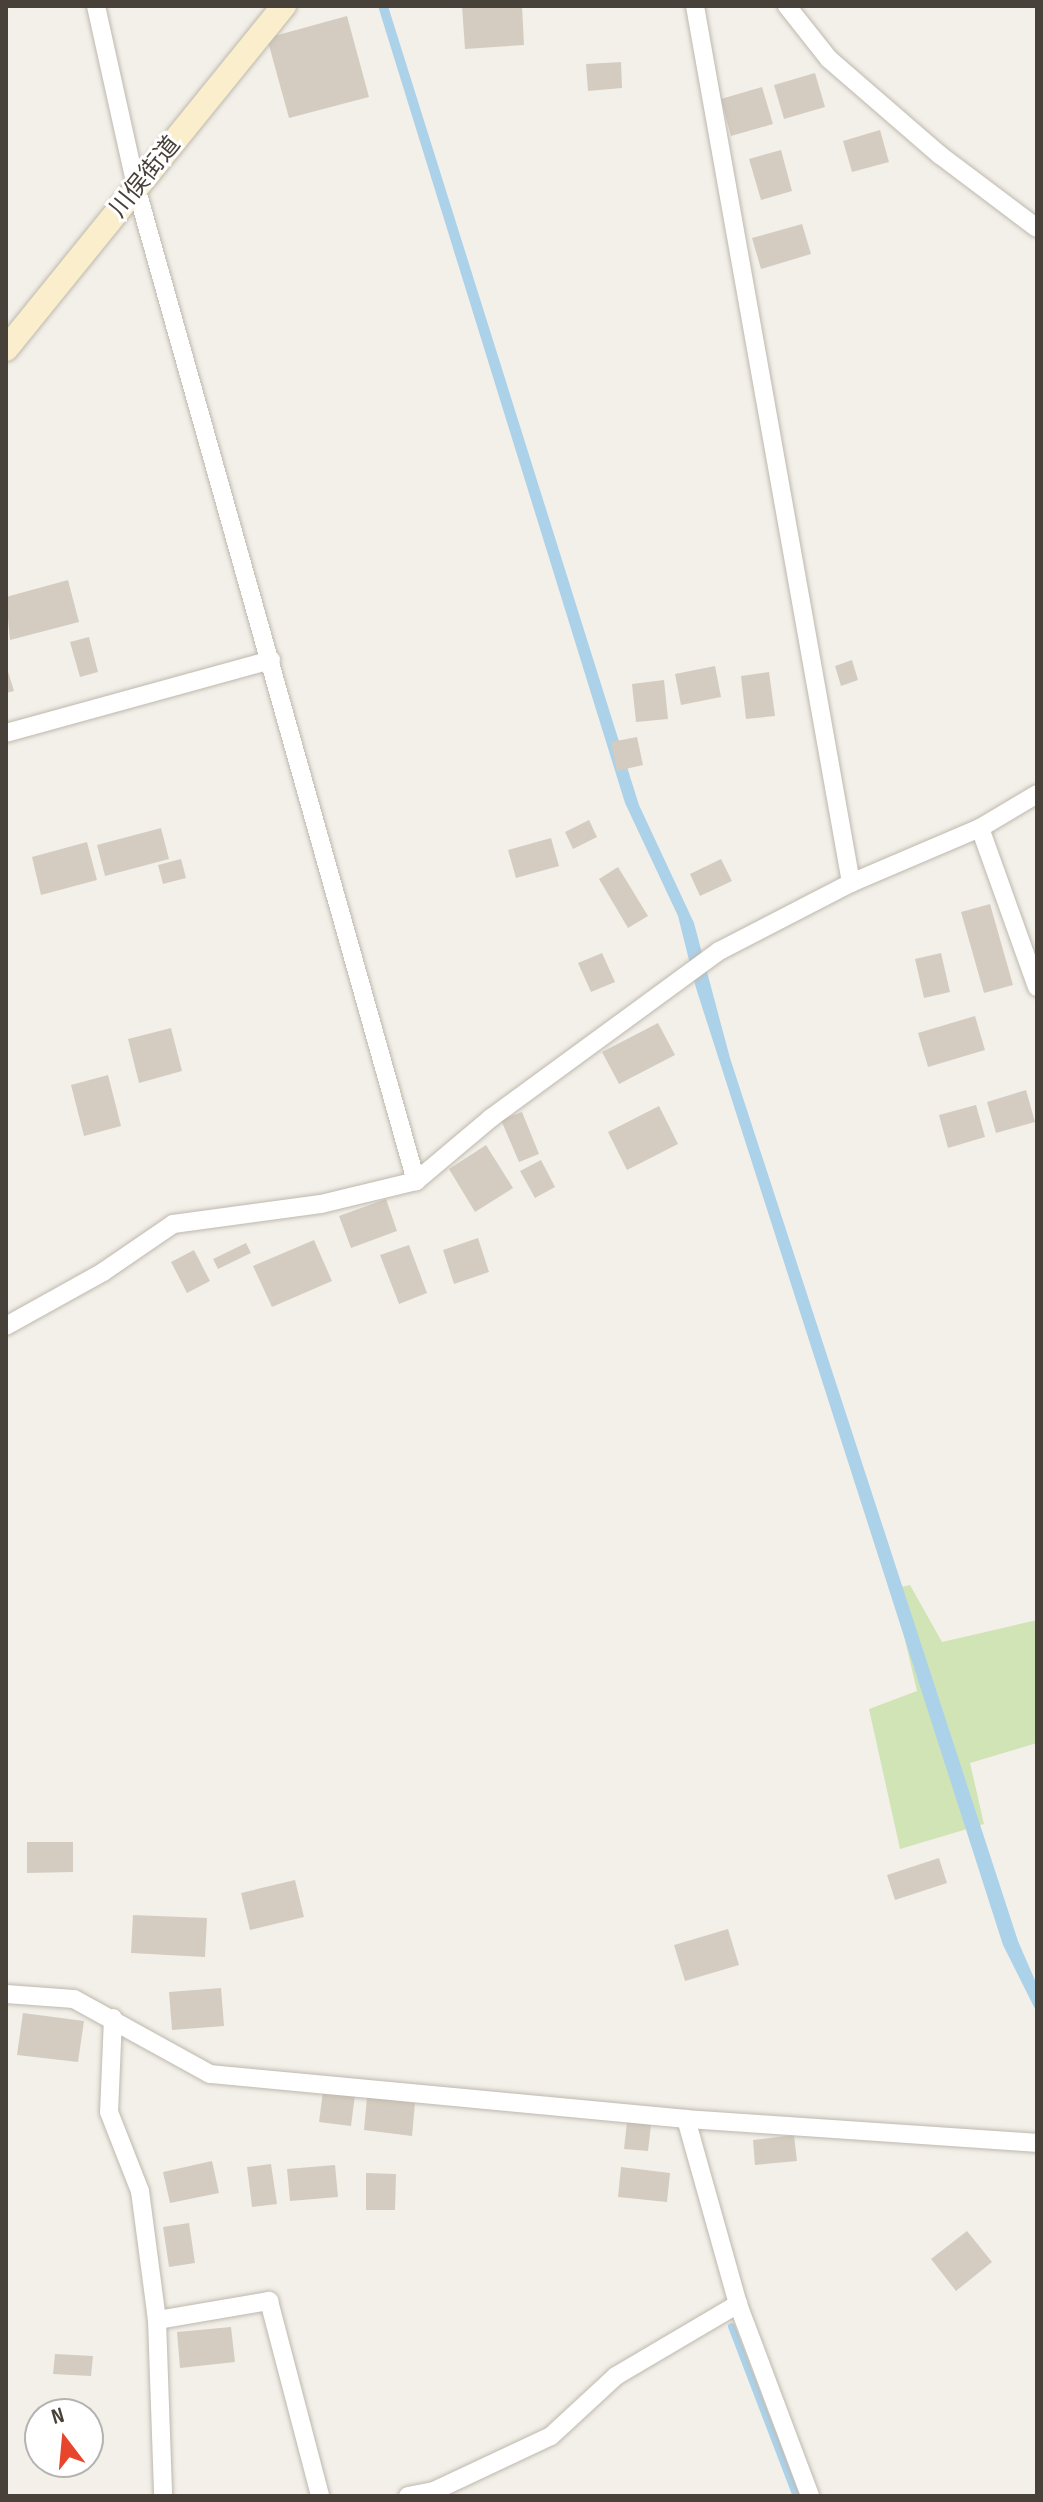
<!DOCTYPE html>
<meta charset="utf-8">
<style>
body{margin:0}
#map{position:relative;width:1043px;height:2502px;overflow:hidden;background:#f3f0ea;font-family:"Sofia Sans Condensed","Noto Sans JP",sans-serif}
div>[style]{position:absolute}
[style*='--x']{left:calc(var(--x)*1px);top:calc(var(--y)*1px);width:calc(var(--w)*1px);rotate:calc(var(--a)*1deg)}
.green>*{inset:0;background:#d0e4b6}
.water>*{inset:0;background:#acd2ea}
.stream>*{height:7px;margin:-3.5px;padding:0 3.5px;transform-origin:3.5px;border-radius:3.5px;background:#acd2ea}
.building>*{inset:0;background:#d4ccc0}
.roads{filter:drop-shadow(0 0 2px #beb8ad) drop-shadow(0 0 2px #beb8ad)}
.minor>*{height:18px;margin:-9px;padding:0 9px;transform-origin:9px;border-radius:9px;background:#fff}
.secondary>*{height:24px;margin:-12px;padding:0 12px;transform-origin:12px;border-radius:12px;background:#faeecd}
span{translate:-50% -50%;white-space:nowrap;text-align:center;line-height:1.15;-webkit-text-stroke:6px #fff;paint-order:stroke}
.street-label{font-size:24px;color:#474139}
.frame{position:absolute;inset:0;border:8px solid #474139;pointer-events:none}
.north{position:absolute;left:24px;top:2398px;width:80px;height:80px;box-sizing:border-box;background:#fff;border:2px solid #b5b3b0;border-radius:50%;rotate:344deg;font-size:22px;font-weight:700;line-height:32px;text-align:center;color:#474139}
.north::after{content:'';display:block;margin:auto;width:28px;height:36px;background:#e7462d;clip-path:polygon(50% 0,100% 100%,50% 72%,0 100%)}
</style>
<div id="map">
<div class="green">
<i style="clip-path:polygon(910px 1585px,942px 1642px,1037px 1620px,1037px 1743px,970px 1763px,984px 1824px,900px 1849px,869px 1709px,917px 1691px,893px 1589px)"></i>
</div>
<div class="water">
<i style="clip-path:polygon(378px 6px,388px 6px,639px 805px,694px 923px,730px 1058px,1018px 1941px,1037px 1985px,1037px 2013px,1003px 1945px,696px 988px,678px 916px,625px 803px)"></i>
</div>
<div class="stream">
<i style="--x:731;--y:2326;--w:182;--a:69.1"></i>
</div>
<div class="building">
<i style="clip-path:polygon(462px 6px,522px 6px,524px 45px,465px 49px)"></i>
<i style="clip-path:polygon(347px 16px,369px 97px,289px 118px,267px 38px)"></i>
<i style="clip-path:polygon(621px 62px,622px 88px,588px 91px,586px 64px)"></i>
<i style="clip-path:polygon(815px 73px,825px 107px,784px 119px,774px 85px)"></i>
<i style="clip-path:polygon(762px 87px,773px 124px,731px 136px,721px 99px)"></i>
<i style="clip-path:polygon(880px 130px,889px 162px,852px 172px,843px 141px)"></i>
<i style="clip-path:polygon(781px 150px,792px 191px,761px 200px,749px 159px)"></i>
<i style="clip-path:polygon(802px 224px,811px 254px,761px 269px,752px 238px)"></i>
<i style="clip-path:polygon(68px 580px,79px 622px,10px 640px,6px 597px)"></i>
<i style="clip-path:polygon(89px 637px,98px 672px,80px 677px,70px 642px)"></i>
<i style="clip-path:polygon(852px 660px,858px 680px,841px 686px,835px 666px)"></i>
<i style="clip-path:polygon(6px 665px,14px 691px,6px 693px)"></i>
<i style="clip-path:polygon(715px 666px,721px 697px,681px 705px,675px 674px)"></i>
<i style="clip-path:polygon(769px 672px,775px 716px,746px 719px,741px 676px)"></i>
<i style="clip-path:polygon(664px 680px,668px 719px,636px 722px,632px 684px)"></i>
<i style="clip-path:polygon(637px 737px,643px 765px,617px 771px,611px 742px)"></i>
<i style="clip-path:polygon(589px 820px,597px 837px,573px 849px,565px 832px)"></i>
<i style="clip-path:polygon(161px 828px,169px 859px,105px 876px,97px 845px)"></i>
<i style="clip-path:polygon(551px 838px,559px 866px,516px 878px,508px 850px)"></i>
<i style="clip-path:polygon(87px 842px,97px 880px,41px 895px,32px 857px)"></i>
<i style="clip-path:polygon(181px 859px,186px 878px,163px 884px,158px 865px)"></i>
<i style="clip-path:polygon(721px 859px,732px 881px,700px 896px,690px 874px)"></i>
<i style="clip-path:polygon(618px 867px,648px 916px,628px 928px,599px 879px)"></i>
<i style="clip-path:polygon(990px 904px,1013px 985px,984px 993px,961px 912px)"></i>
<i style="clip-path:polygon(602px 953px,615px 982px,591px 992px,578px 963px)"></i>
<i style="clip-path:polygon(941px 953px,950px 992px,924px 998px,915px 959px)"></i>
<i style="clip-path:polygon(975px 1016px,985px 1050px,928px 1067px,918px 1033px)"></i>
<i style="clip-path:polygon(658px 1023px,675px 1055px,619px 1084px,602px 1052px)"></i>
<i style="clip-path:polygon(171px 1028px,182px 1071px,139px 1083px,128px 1039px)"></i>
<i style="clip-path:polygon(108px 1075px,121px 1126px,84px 1136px,71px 1085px)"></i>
<i style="clip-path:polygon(1026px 1090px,1035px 1122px,996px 1133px,987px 1102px)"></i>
<i style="clip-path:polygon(976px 1105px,985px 1137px,948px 1148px,939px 1115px)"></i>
<i style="clip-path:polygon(659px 1106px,678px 1144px,627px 1170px,608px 1132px)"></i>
<i style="clip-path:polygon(522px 1112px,539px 1154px,519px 1162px,501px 1120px)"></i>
<i style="clip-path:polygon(486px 1145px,513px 1188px,475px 1212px,449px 1169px)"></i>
<i style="clip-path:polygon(541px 1160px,555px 1187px,535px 1198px,520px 1171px)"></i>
<i style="clip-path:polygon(386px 1199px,397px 1231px,351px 1248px,339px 1216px)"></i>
<i style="clip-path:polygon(478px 1238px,489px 1272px,454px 1284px,443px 1250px)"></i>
<i style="clip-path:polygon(314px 1240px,332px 1281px,272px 1307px,253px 1266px)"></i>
<i style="clip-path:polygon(246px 1243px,251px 1253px,218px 1269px,213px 1259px)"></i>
<i style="clip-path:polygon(409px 1245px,427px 1293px,399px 1304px,380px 1255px)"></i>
<i style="clip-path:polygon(194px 1250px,210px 1281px,187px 1293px,171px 1262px)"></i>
<i style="clip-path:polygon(27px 1842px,73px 1842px,73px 1872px,27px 1873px)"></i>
<i style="clip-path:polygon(939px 1858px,947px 1883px,895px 1900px,887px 1875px)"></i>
<i style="clip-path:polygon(295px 1880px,304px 1917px,250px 1930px,241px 1893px)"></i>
<i style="clip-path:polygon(133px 1915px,207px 1918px,205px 1957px,131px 1953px)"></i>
<i style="clip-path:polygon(728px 1929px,739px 1965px,685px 1981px,674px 1945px)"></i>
<i style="clip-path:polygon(221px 1988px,224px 2026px,172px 2030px,169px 1992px)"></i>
<i style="clip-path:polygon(23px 2013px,84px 2021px,78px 2062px,17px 2055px)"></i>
<i style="clip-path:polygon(323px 2091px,355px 2095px,351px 2126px,319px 2122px)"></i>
<i style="clip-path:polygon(367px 2097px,415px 2103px,412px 2136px,364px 2130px)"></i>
<i style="clip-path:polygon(627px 2122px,651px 2125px,648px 2151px,624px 2149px)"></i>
<i style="clip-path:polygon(794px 2135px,797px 2161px,755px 2165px,753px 2140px)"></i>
<i style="clip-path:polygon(212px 2161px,219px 2193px,170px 2203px,163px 2172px)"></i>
<i style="clip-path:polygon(271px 2164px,277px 2204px,252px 2207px,247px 2167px)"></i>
<i style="clip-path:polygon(335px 2165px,338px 2197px,290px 2201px,287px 2169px)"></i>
<i style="clip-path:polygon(621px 2167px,670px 2173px,667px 2202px,618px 2197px)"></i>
<i style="clip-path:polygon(366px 2173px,396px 2174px,395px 2210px,366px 2210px)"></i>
<i style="clip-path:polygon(189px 2223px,195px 2263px,169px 2267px,163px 2227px)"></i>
<i style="clip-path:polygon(967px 2231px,992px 2262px,956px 2291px,931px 2259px)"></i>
<i style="clip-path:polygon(231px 2327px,235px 2362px,180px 2368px,177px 2332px)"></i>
<i style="clip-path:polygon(55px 2354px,93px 2356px,91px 2376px,53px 2374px)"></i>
</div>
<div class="roads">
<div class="minor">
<i style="--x:96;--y:6;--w:185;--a:77.5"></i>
<i style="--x:136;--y:187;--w:1033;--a:74.27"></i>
<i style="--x:695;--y:6;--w:891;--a:79.91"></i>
<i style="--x:787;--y:6;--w:68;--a:51.6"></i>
<i style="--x:829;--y:59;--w:147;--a:40.9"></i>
<i style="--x:940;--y:155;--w:121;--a:37"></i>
<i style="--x:6;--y:733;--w:275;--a:-15.4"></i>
<i style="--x:980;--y:828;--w:169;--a:70.3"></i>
<i style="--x:6;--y:1326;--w:111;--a:-29.1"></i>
<i style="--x:103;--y:1272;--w:85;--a:-34.4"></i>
<i style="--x:173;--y:1224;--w:149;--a:-7.7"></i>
<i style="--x:321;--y:1204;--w:98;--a:-13.6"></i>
<i style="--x:416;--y:1181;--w:98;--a:-40"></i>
<i style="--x:491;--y:1118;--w:283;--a:-36.2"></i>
<i style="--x:719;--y:951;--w:148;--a:-27.3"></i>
<i style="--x:851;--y:883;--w:140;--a:-23.1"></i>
<i style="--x:980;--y:828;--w:66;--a:-30.8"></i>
<i style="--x:6;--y:1994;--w:68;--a:4.2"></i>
<i style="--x:74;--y:1999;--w:155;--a:28.9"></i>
<i style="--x:210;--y:2074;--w:478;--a:5.4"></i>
<i style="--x:686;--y:2119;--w:352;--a:3.9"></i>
<i style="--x:113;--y:2018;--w:94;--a:92.4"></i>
<i style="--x:109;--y:2112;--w:85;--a:68.6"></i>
<i style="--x:140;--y:2191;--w:130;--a:82.5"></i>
<i style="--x:157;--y:2320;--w:176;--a:88"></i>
<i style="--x:686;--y:2119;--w:192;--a:74.3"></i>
<i style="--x:738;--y:2304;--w:205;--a:69.4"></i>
<i style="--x:157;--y:2320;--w:114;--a:-9.6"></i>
<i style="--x:269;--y:2301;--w:202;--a:75.3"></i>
<i style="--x:408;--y:2496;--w:26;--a:-11"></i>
<i style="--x:434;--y:2491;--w:129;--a:-25.2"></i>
<i style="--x:551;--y:2436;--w:88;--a:-42.7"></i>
<i style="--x:616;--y:2376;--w:142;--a:-30.5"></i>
</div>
<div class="secondary">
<i style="--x:6;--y:349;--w:442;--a:-51"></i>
</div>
</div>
<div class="street-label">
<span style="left:145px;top:177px;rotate:-51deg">川俣街道</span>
</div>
<div class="frame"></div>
<div class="north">N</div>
</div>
